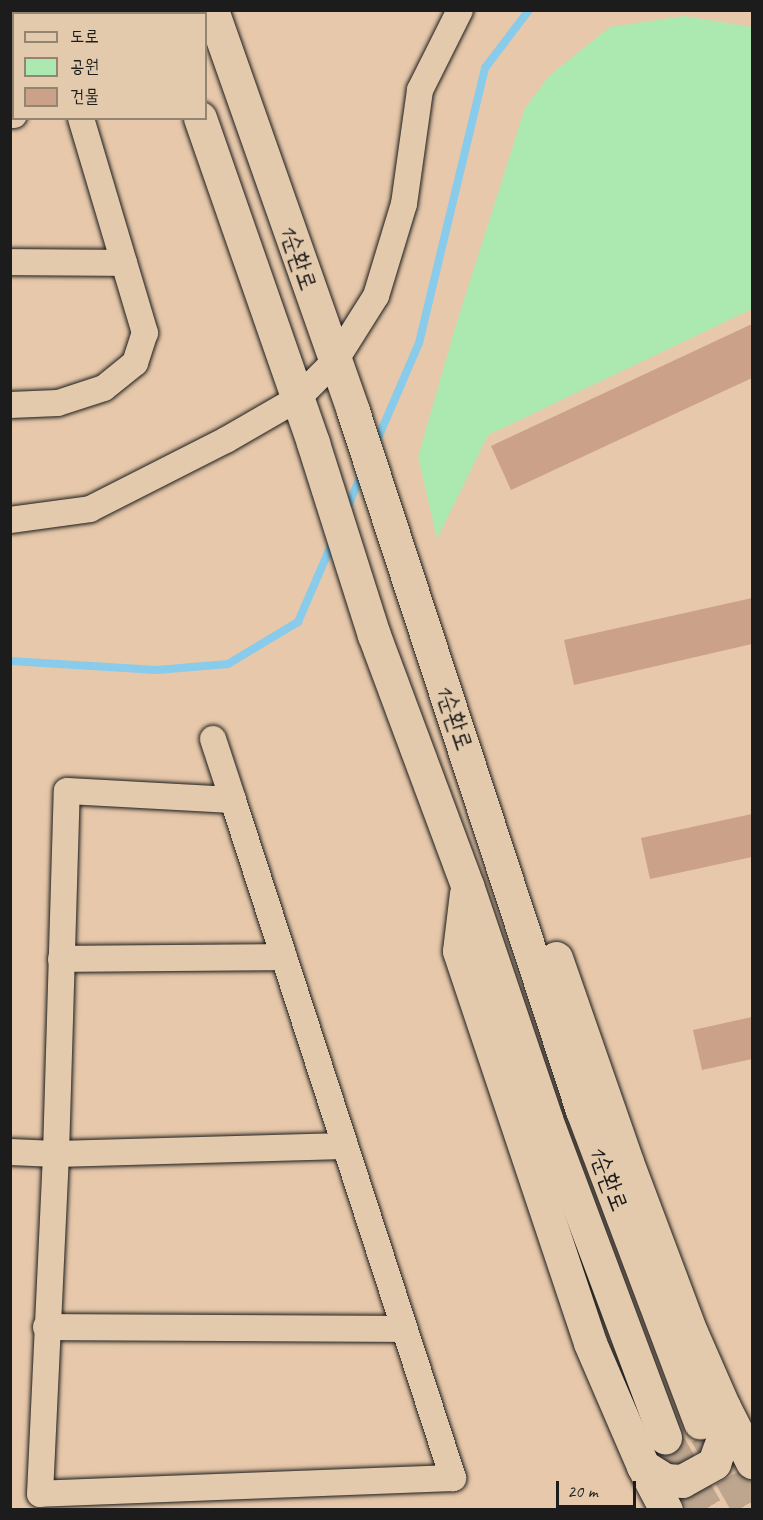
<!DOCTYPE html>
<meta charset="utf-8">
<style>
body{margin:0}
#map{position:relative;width:763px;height:1520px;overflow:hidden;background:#e7c8aa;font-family:Caveat,"Poor Story",sans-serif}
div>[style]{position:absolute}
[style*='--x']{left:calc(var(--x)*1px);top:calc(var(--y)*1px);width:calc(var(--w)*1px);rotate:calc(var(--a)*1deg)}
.green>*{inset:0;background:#ace9b0}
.stream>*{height:8px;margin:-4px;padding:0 4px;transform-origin:4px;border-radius:4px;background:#89cbea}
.building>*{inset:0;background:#cba189}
.secondary-tunnel>*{height:33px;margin-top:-16.5px;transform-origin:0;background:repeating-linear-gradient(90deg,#bea68e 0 33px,transparent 0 49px)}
.roads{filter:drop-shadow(0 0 2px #1c1c1c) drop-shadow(0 0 2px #1c1c1c)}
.street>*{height:26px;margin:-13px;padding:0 13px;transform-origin:13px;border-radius:13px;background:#e4caac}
.secondary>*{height:33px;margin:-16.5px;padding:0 16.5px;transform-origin:16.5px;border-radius:16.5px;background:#e4caac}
span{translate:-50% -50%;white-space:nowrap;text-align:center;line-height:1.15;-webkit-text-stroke:4.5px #e4caac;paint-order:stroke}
.street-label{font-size:24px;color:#1c1c1c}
.frame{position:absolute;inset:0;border:12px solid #1c1c1c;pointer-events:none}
.legend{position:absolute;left:12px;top:12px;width:195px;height:108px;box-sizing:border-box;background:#e4caac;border:2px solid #948472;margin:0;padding:8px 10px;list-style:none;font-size:18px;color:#1c1c1c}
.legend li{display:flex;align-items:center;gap:12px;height:30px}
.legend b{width:30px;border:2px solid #948472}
.scale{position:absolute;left:556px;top:1481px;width:80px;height:27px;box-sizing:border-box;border:3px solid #1c1c1c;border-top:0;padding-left:8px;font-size:18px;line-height:21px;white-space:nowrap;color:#1c1c1c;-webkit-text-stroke:4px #e4caac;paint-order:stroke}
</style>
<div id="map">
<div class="green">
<i style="clip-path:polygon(684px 16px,752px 27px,752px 309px,488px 435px,437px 539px,418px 457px,455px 328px,525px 108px,550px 75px,610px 27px)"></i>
</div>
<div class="stream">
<i style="--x:375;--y:445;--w:111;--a:-66.7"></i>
<i style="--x:419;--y:343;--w:283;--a:-76.5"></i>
<i style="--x:485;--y:68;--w:73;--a:-52.8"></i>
<i style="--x:346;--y:511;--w:41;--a:-67.2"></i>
<i style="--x:10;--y:661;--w:147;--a:3.5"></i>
<i style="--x:157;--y:670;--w:71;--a:-4.8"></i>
<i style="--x:228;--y:664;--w:82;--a:-31"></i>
<i style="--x:298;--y:622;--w:90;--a:-66.6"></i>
</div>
<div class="building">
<i style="clip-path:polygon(752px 324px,752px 378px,511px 490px,491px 446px)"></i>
<i style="clip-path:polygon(752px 598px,752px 644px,574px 685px,564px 640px)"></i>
<i style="clip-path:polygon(752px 814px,752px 857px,650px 879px,641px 838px)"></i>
<i style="clip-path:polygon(752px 1017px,752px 1059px,702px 1070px,693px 1030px)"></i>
</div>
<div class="secondary-tunnel">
<i style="--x:706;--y:1433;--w:89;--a:60.3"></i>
<i style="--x:665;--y:1437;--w:84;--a:60.1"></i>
</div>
<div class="roads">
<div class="street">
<i style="--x:43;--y:10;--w:4;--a:76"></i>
<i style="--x:10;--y:115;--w:4;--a:0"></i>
<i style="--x:10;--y:262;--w:114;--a:0.5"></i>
<i style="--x:10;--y:405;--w:48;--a:-2.4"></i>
<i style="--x:58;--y:403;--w:48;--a:-18.1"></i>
<i style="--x:104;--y:388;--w:40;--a:-39"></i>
<i style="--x:135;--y:363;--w:32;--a:-72"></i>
<i style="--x:145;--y:333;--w:224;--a:-106.6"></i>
<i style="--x:10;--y:520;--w:81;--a:-7.8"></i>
<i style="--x:90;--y:509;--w:153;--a:-26.9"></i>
<i style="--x:226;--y:440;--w:82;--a:-30"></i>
<i style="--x:297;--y:399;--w:54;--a:-45"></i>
<i style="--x:335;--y:361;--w:77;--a:-57.8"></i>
<i style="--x:376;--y:296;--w:96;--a:-73.1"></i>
<i style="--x:404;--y:204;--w:115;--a:-82"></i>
<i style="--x:420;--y:90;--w:89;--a:-63.4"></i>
<i style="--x:213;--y:739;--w:64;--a:71.8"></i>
<i style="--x:233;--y:800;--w:713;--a:72.02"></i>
<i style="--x:453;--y:1478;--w:413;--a:177.8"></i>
<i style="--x:40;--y:1494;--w:340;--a:-87.3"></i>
<i style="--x:56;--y:1154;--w:363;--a:-88.3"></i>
<i style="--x:67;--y:791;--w:166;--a:3.1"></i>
<i style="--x:61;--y:959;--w:223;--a:-0.5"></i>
<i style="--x:10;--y:1152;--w:46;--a:2.5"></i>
<i style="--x:56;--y:1154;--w:289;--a:-1.6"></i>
<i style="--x:46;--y:1327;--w:358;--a:0.3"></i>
</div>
<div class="secondary">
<i style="--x:162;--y:10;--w:4;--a:76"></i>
<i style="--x:212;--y:10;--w:425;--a:70.6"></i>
<i style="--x:353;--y:411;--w:736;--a:71.86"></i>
<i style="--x:582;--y:1110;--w:334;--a:69.3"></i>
<i style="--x:200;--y:118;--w:344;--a:70.8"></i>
<i style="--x:313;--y:443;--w:201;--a:72.4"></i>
<i style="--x:374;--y:635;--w:267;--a:69.6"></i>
<i style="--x:467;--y:885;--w:247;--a:71.3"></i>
<i style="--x:546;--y:1119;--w:340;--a:69.5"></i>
<i style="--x:466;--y:893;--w:58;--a:96.9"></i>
<i style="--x:459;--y:951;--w:413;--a:71.5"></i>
<i style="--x:590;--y:1343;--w:134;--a:66.7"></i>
<i style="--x:643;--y:1466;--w:50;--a:62.4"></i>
<i style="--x:556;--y:958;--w:216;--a:70.8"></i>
<i style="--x:627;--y:1162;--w:182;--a:69.4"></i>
<i style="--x:691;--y:1332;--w:82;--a:66.3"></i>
<i style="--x:724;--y:1407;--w:62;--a:63"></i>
<i style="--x:643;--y:1466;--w:26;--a:32"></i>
<i style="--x:665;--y:1480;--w:17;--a:3"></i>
<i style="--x:682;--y:1481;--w:37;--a:-29"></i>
<i style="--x:714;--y:1463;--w:29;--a:-70"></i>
<i style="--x:724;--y:1436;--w:29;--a:-90"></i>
</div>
</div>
<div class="street-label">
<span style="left:298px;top:257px;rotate:71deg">1순환로</span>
<span style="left:454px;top:717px;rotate:71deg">1순환로</span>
<span style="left:608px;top:1178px;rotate:69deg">1순환로</span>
</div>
<div class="frame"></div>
<ul class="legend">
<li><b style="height:8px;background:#e4caac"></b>도로</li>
<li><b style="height:16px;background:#ace9b0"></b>공원</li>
<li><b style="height:16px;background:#cba189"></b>건물</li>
</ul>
<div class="scale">20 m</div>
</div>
